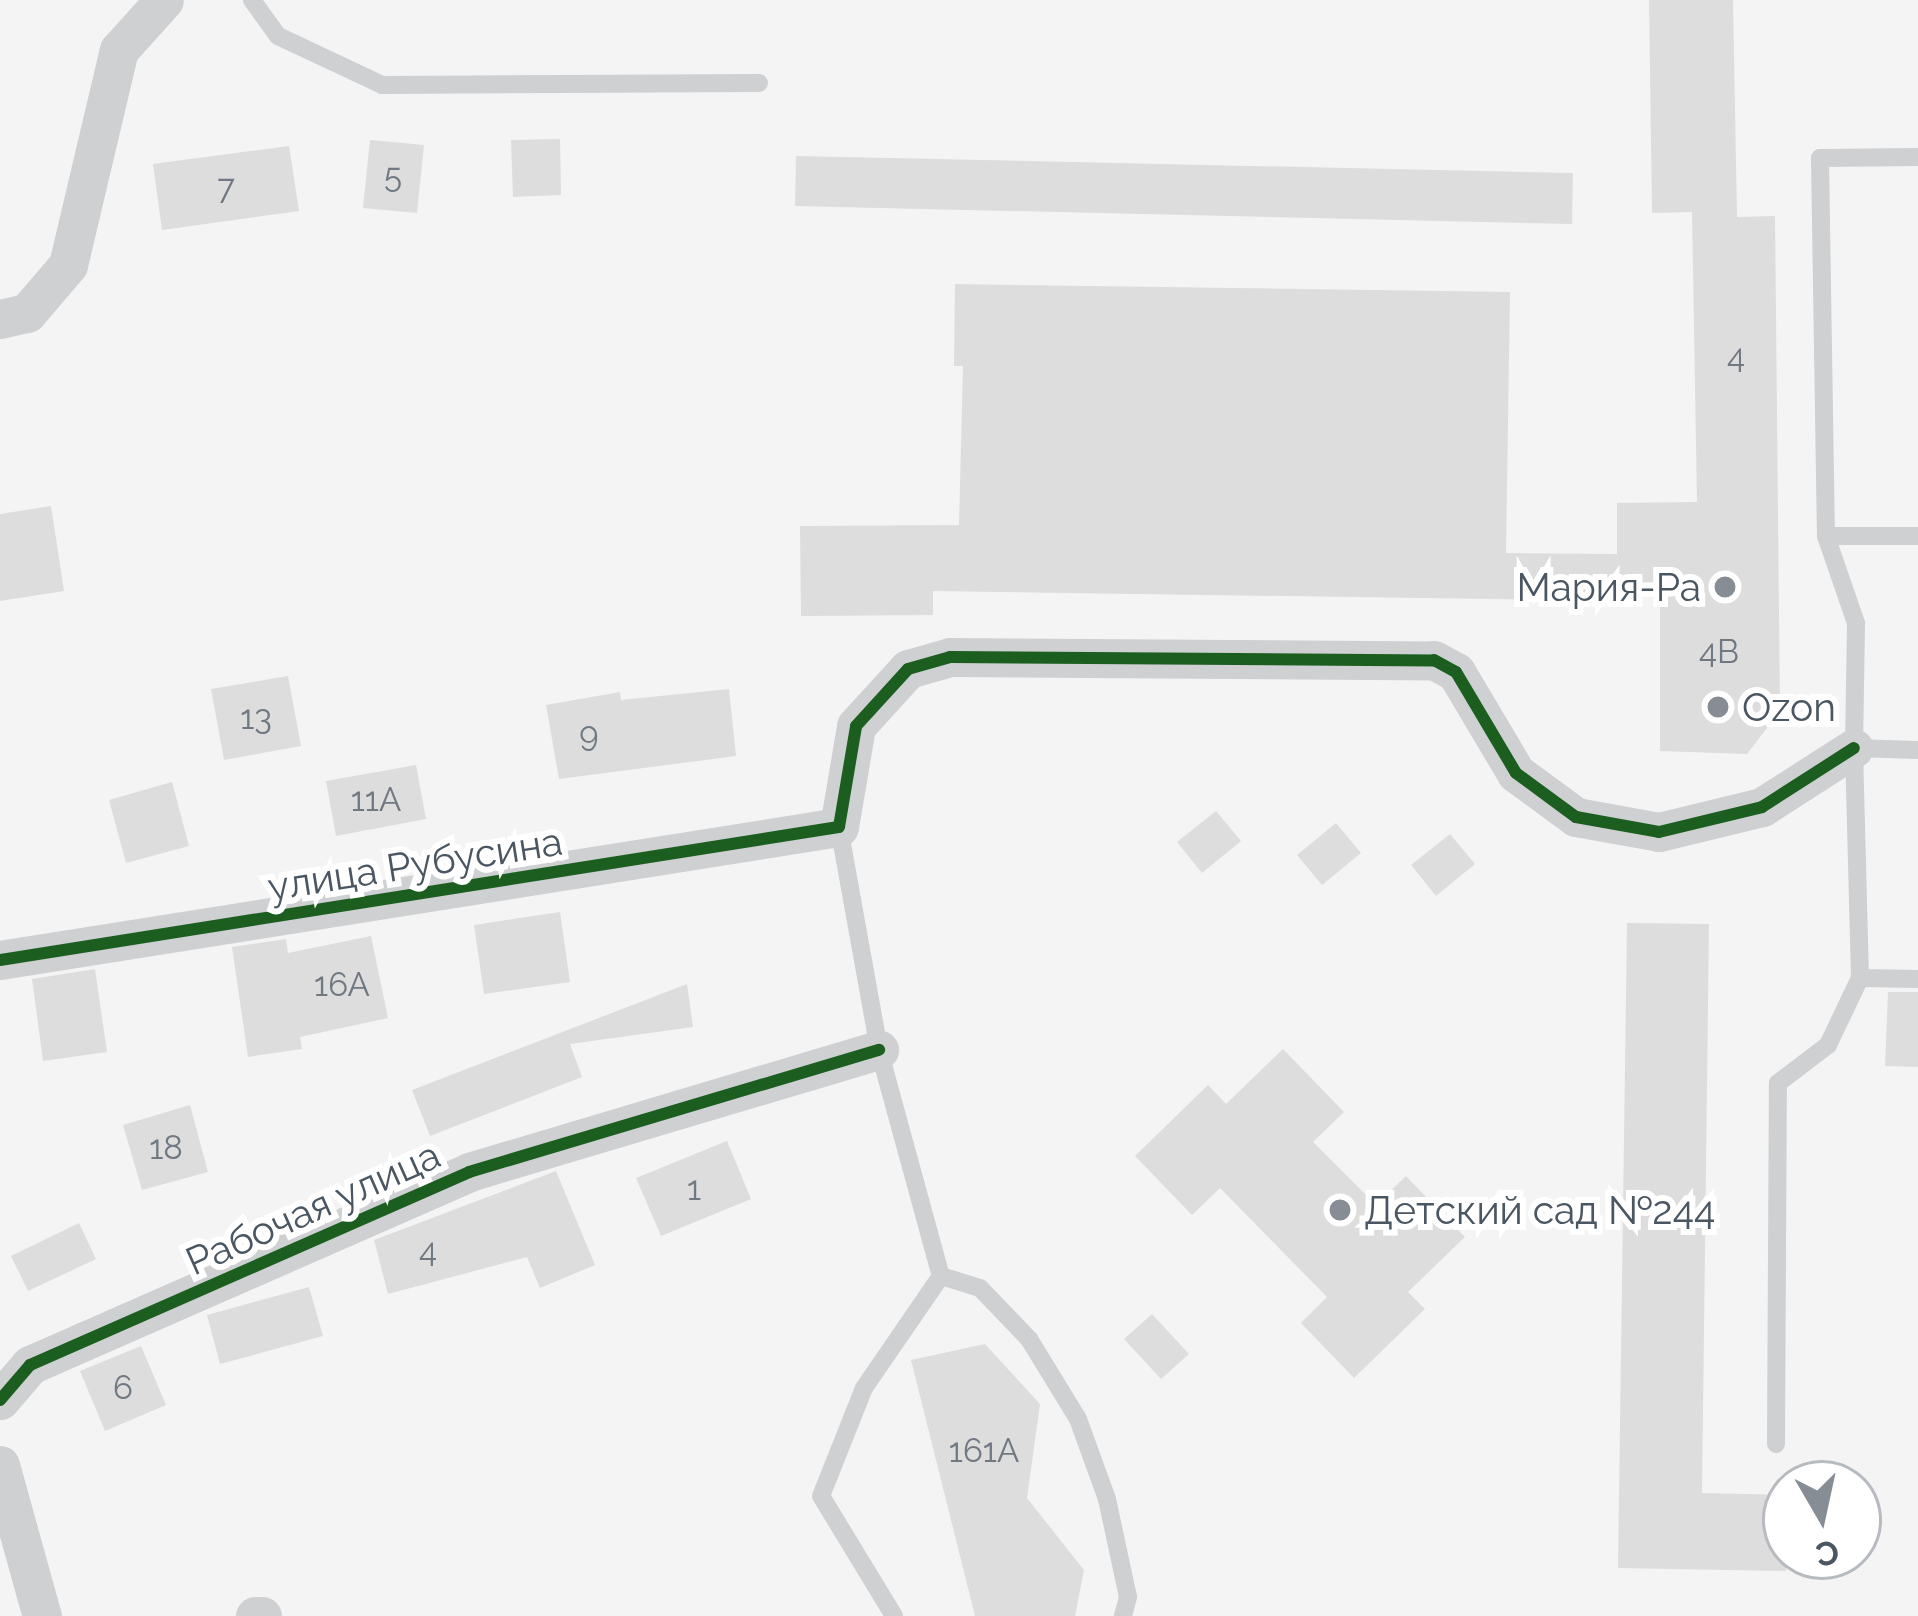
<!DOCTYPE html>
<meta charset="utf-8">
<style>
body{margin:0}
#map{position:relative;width:1918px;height:1616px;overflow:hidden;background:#f4f4f4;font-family:Raleway,sans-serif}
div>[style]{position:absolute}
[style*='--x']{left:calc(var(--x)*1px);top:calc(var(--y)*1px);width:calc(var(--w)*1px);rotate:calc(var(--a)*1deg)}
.building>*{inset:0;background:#ddddde}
.lane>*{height:18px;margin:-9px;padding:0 9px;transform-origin:9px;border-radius:9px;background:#ced0d2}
.street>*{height:39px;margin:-19.5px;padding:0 19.5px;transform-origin:19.5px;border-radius:19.5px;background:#ced0d2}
.cycleway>*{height:12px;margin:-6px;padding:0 6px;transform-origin:6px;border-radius:6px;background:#1b5e20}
.dots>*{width:33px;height:33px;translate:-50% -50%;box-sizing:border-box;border:6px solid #fff;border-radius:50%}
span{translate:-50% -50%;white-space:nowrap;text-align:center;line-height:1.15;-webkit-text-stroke:12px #fff;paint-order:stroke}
.number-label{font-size:33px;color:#707881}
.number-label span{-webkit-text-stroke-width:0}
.poi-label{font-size:39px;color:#4a5661}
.right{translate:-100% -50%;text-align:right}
.left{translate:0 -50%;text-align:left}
.street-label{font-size:39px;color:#4a5661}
.north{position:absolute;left:1762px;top:1460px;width:120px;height:120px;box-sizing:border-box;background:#fff;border:3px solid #b7bbc0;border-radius:50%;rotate:171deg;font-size:33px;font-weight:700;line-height:48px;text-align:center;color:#4a5661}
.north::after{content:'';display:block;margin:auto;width:42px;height:54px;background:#868d94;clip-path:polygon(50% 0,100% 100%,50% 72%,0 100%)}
</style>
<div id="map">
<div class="building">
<i style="clip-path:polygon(1649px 0,1733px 0,1737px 217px,1775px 216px,1780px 711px,1747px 754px,1660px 751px,1660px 593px,1557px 592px,1557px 600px,933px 591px,933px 615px,801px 616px,800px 526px,959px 525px,963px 366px,954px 366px,955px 284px,1510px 292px,1506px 553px,1617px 554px,1617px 503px,1697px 502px,1692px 212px,1652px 213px)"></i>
<i style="clip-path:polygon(560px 139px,561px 195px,513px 197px,511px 140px)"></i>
<i style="clip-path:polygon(370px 140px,424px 145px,417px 213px,363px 208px)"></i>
<i style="clip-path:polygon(289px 146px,299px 211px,162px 230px,153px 164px)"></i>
<i style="clip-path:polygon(796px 156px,1573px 173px,1572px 224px,795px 206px)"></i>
<i style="clip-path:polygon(51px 506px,64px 591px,0 601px,0 514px)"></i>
<i style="clip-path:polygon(288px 676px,301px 746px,224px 760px,211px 689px)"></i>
<i style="clip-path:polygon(729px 689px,736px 756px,559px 779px,546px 705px,620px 692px,621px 700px)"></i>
<i style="clip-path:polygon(416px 765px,426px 819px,336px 836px,326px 781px)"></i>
<i style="clip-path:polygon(172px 782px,189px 846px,126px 863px,109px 800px)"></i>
<i style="clip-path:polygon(1216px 811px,1241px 841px,1202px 873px,1177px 842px)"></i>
<i style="clip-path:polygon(1336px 823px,1361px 853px,1322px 885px,1297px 855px)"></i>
<i style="clip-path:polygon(1450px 834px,1475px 864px,1436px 896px,1411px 865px)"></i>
<i style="clip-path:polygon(560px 912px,570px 982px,484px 994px,474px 925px)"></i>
<i style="clip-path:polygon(1627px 923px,1709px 924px,1702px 1493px,1786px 1495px,1786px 1571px,1618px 1568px)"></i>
<i style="clip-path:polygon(371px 936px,388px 1018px,300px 1037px,302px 1049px,248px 1057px,232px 947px,286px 939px,288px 953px)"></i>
<i style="clip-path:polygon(95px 969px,107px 1052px,43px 1061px,32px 979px)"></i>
<i style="clip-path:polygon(687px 984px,693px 1027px,570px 1044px,582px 1077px,430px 1136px,412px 1090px)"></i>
<i style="clip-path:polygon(1888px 992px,1918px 992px,1918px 1067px,1885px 1066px)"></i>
<i style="clip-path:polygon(1283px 1049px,1344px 1112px,1313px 1142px,1376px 1205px,1406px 1176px,1465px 1237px,1408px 1292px,1425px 1309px,1354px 1378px,1301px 1323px,1327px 1297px,1220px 1188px,1192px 1215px,1135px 1156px,1208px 1085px,1226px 1104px)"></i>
<i style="clip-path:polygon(190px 1105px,208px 1172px,142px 1190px,123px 1125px)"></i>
<i style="clip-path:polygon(727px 1141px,751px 1199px,661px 1236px,636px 1178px)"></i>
<i style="clip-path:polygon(556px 1171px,595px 1265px,540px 1288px,527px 1257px,388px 1294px,374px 1240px)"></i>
<i style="clip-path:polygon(79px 1223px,96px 1259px,28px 1291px,11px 1256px)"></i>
<i style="clip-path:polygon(309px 1287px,323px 1336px,220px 1364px,207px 1315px)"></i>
<i style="clip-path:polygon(1152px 1314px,1189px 1354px,1161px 1379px,1124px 1339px)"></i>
<i style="clip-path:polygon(985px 1344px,1040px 1404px,1027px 1498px,1084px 1570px,1075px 1616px,975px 1616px,911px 1360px)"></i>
<i style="clip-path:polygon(141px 1346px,166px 1405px,105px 1431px,80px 1371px)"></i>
</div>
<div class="lane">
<i style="--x:252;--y:0;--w:44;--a:54.2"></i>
<i style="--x:278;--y:36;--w:115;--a:25.2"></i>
<i style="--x:382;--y:85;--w:377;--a:-0.3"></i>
<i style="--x:1918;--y:157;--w:98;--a:179.4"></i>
<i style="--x:1820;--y:158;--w:378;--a:89.1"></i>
<i style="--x:1826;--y:536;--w:92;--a:71"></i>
<i style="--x:1856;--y:623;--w:125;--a:90.9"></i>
<i style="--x:1854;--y:748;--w:64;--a:1.8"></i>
<i style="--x:1826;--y:536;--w:92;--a:0"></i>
<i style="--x:839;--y:827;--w:227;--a:79.8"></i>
<i style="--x:879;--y:1050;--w:234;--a:74.7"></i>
<i style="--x:1860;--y:978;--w:58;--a:1"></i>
<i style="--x:941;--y:1276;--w:41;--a:17.1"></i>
<i style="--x:980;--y:1288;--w:71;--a:46.1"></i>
<i style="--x:1029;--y:1339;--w:94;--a:58.5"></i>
<i style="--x:1078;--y:1419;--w:85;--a:70.1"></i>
<i style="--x:1107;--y:1499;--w:100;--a:77.9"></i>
<i style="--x:1128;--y:1597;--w:20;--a:105"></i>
<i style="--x:1776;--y:1444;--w:361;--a:-89.7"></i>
<i style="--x:1778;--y:1083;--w:63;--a:-37.2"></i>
<i style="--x:1828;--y:1045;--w:74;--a:-64.5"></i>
<i style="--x:1860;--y:978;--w:230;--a:-91.5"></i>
<i style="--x:894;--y:1616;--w:140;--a:-121.3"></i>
<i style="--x:821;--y:1496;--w:116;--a:-68.3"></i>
<i style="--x:864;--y:1388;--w:136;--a:-55.5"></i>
</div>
<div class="street">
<i style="--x:0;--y:319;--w:28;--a:-13"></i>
<i style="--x:27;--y:313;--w:63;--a:-49.5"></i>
<i style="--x:68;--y:265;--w:221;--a:-76.7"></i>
<i style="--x:119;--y:50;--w:67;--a:-48"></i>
<i style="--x:0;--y:960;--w:849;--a:-9.01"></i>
<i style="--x:839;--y:827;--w:102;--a:-80.4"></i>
<i style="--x:856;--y:726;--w:77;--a:-47.6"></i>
<i style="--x:908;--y:669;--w:44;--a:-15.9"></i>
<i style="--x:950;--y:657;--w:484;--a:0.4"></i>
<i style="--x:1434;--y:660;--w:25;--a:29"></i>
<i style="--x:1456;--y:672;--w:117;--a:59.3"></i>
<i style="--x:1516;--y:773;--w:74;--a:36.3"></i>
<i style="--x:1576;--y:817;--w:84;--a:10.2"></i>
<i style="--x:1659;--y:832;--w:106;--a:-13.6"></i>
<i style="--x:1762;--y:807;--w:109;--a:-32.7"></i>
<i style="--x:0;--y:1400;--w:46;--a:-49.4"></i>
<i style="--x:30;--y:1365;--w:480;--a:-23.7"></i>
<i style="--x:469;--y:1172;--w:428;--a:-16.6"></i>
<i style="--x:0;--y:1465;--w:157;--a:74.5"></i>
<i style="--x:255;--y:1616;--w:7;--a:0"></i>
</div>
<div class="cycleway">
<i style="--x:0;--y:960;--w:849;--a:-9.01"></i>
<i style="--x:839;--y:827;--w:102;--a:-80.4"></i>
<i style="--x:856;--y:726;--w:77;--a:-47.6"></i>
<i style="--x:908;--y:669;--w:44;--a:-15.9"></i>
<i style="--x:950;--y:657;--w:484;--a:0.4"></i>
<i style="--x:1434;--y:660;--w:25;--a:29"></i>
<i style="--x:1456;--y:672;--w:117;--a:59.3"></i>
<i style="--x:1516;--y:773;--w:74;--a:36.3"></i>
<i style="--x:1576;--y:817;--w:84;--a:10.2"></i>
<i style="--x:1659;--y:832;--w:106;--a:-13.6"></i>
<i style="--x:1762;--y:807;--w:109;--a:-32.7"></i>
<i style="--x:0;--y:1400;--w:46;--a:-49.4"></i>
<i style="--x:30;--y:1365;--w:480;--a:-23.7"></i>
<i style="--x:469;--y:1172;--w:428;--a:-16.6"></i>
</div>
<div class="dots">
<i style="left:1725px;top:587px;background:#868d94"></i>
<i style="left:1718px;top:707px;background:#868d94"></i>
<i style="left:1340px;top:1210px;background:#868d94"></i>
</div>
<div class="number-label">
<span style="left:393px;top:176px">5</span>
<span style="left:226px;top:188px">7</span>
<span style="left:1736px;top:357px">4</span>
<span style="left:1719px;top:652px">4В</span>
<span style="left:256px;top:718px">13</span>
<span style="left:589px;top:735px">9</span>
<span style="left:376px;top:800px">11А</span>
<span style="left:342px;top:985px">16А</span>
<span style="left:166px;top:1148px">18</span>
<span style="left:694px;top:1189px">1</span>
<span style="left:428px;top:1251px">4</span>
<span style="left:123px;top:1388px">6</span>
<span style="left:984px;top:1451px">161А</span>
</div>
<div class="poi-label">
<span class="right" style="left:1701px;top:587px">Мария-Ра</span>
<span class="left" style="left:1742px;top:707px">Ozon</span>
<span class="left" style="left:1364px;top:1210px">Детский сад №244</span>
</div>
<div class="street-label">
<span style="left:415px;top:864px;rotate:-9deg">улица Рубусина</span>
<span style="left:313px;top:1208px;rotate:-24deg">Рабочая улица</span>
</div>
<div class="north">С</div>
</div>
